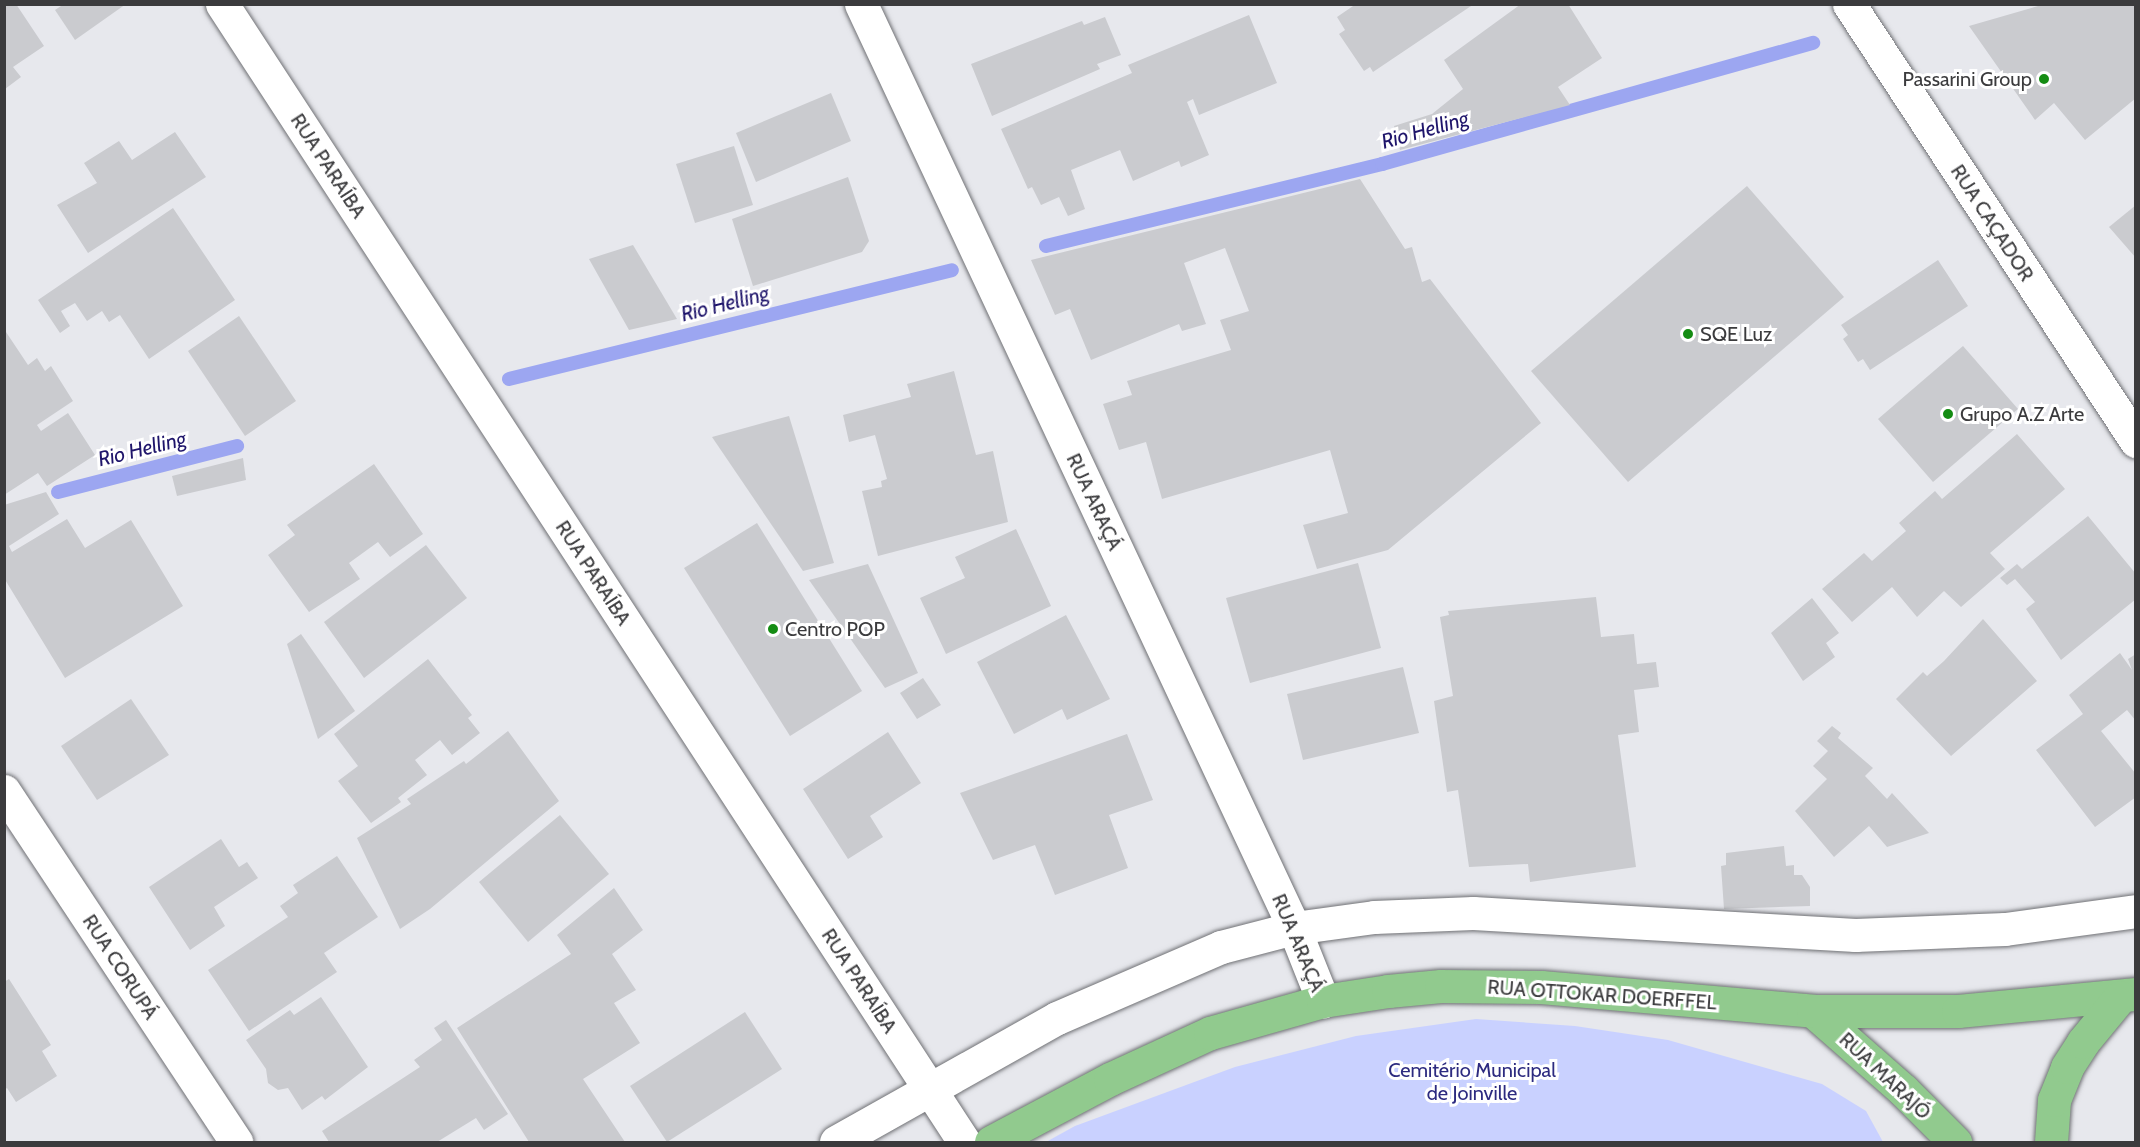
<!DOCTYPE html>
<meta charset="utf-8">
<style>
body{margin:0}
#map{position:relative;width:2140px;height:1147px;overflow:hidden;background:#e7e8ed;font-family:Cabin,sans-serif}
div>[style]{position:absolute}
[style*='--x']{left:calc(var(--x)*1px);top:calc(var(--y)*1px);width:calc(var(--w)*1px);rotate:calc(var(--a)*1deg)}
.green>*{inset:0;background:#c9d1ff}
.stream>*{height:14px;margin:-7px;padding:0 7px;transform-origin:7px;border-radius:7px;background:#9ca6f1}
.building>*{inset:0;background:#cacbcf}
.roads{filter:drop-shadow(0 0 2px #707175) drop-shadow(0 0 2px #707175)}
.minor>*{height:33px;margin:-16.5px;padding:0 16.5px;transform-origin:16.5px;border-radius:16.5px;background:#fff}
.major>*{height:33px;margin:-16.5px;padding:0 16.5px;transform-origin:16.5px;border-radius:16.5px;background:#91ca8e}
.dots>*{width:16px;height:16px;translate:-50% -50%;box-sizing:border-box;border:3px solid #fff;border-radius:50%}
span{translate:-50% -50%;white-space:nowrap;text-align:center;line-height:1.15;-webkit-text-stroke:6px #fff;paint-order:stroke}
.poi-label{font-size:20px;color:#3b3b3d}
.right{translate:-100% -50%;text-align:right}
.left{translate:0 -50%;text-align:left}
.street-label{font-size:20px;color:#3b3b3d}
.park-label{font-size:20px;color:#2d2b80}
.water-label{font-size:21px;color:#1f156b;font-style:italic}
.frame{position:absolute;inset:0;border:6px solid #3b3b3d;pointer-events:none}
</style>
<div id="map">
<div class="green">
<i style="clip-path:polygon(1476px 1019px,1575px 1026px,1668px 1040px,1822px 1084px,1866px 1111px,1883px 1142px,1046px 1142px,1075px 1126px,1235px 1067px,1356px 1036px)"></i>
</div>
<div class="stream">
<i style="--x:1046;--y:246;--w:346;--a:-13.7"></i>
<i style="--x:1382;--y:164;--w:448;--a:-15.7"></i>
<i style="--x:509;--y:379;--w:456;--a:-13.8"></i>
<i style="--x:58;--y:492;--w:185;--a:-14.4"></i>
</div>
<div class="building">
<i style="clip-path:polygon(5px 4px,16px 4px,44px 46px,13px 67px,21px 77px,5px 89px)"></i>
<i style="clip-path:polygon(64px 4px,126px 4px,75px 40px,55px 10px)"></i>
<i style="clip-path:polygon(1356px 4px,1474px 4px,1373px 72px,1370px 67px,1364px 71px,1339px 34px,1345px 30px,1337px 17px)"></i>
<i style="clip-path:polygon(1521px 4px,1568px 4px,1602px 58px,1558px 87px,1570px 105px,1400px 150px,1394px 126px,1432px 114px,1463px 89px,1444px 60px)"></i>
<i style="clip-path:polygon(2045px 4px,2136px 4px,2136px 98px,2085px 140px,2054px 103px,2035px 120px,1969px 26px)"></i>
<i style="clip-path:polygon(1249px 15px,1277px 83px,1199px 115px,1193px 99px,1187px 102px,1209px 155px,1181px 167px,1179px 161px,1133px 181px,1120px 150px,1071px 170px,1085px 209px,1068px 216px,1059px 197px,1041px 205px,1032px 187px,1028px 189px,1001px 129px,1132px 73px,1128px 65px)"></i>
<i style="clip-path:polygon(1105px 17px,1121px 55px,1097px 64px,1100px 69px,992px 116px,971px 64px,1082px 21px,1084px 25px)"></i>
<i style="clip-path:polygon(831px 93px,851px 141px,756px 182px,736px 133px)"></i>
<i style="clip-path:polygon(175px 132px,206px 177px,88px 253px,57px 205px,97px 183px,84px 163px,119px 141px,132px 160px)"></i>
<i style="clip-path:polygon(734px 146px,753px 205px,695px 223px,676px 164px)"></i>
<i style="clip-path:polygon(848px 177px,869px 241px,862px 252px,753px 286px,732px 219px)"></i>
<i style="clip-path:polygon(1360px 179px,1405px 249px,1412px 247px,1422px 282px,1430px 279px,1541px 423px,1388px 550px,1317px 569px,1303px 525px,1348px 513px,1330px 450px,1162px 499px,1146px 442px,1119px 450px,1103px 404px,1132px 395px,1127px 381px,1231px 350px,1220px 320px,1249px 311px,1225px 248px,1184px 263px,1206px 324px,1182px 331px,1179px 324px,1091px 360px,1070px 309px,1055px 315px,1031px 260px)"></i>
<i style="clip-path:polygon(1747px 186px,1844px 297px,1628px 482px,1531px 371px)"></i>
<i style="clip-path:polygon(2136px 205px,2136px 258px,2109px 227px)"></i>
<i style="clip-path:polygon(173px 208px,235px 300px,149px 359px,120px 315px,109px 322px,102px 311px,87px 321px,75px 303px,61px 311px,70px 326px,60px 333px,38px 300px)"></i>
<i style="clip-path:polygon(633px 245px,677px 319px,629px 330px,589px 259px)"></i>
<i style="clip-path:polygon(1938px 260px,1968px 306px,1870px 370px,1863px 359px,1858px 362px,1843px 339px,1848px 335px,1841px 325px)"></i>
<i style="clip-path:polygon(239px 316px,296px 401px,245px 436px,188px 351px)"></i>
<i style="clip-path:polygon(4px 329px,28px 365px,37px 358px,45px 371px,51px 366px,73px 401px,37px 425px,41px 431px,68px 413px,95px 455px,47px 486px,38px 473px,4px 495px)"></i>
<i style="clip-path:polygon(1963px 346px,2018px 409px,1933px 482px,1878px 419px)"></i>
<i style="clip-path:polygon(954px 371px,976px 455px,993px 451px,1008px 522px,878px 556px,862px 491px,882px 487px,881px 481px,887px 479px,875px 435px,849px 442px,843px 415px,911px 397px,907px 384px)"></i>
<i style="clip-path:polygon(789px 416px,834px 563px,803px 571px,712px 437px)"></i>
<i style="clip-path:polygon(2017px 434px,2065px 489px,1990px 553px,2005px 569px,1961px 607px,1944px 591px,1917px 617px,1892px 587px,1852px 622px,1822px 589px,1864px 553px,1872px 561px,1906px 531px,1899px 523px,1935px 491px,1942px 499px)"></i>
<i style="clip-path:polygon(243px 458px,246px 480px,177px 496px,172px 476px)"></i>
<i style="clip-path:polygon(374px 464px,423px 534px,390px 557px,378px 542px,349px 563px,360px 579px,309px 612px,268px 555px,295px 535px,287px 525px)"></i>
<i style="clip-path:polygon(46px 492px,59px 514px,9px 546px,12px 552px,67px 519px,85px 548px,131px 520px,183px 606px,65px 678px,4px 578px,4px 505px)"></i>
<i style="clip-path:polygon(2088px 516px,2136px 574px,2136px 599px,2061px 660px,2026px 609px,2035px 602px,2015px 579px,2007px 585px,2000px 578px,2017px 564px,2022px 569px)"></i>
<i style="clip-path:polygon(757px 523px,862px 691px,790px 736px,684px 568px)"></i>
<i style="clip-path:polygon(1016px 529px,1051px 606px,946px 654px,920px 598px,965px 578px,955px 557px)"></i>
<i style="clip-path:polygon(426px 545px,467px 598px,364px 678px,324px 622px)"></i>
<i style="clip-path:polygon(1358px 563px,1381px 648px,1250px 683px,1226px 598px)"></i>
<i style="clip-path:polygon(868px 564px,918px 673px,885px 688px,809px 580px)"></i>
<i style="clip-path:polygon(1596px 597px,1601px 637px,1634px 634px,1637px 664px,1656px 662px,1659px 687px,1634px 690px,1639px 732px,1618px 735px,1636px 867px,1530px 882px,1528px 864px,1469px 867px,1458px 790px,1447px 792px,1434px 701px,1453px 696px,1440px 617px,1449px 615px,1448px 611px)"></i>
<i style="clip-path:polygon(1812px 598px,1839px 633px,1826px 643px,1835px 657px,1803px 681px,1771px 633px)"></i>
<i style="clip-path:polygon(1066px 615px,1110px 699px,1067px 720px,1062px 709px,1014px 734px,977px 662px)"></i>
<i style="clip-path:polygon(1983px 619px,2037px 681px,1951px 756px,1896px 699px,1923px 672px,1927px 676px,1944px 661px)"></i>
<i style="clip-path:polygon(301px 634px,355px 711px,318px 739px,287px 644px)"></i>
<i style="clip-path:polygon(2120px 653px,2132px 670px,2128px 659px,2136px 654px,2136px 721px,2127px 710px,2101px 731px,2136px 774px,2136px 797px,2095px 827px,2036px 750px,2083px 714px,2069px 695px)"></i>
<i style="clip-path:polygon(428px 659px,472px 715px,468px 718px,480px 733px,452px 755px,440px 740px,415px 760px,427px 775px,398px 798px,401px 802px,371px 823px,338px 781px,358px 766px,334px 734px)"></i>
<i style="clip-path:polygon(1403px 667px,1419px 733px,1303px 760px,1287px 694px)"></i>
<i style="clip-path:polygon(923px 678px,941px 705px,917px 719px,900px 693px)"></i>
<i style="clip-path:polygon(131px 699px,169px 755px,97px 800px,61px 746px)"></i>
<i style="clip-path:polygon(1832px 726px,1841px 733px,1838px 738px,1873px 768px,1865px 776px,1887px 799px,1892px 793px,1929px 833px,1887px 847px,1869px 826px,1834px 857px,1795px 811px,1827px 779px,1813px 766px,1828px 751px,1817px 741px)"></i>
<i style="clip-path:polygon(508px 731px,559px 801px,430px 909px,400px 929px,357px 838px,411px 804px,407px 799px,464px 761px,466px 764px)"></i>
<i style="clip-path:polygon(888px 732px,921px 783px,870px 816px,883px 837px,848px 859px,803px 789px)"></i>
<i style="clip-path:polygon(1127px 734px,1153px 800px,1109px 815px,1128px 868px,1055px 895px,1035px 845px,993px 860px,960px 793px)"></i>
<i style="clip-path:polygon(560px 815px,609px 874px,528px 942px,479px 882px)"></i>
<i style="clip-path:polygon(221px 839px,239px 867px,247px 862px,258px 878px,214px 907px,225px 926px,190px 950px,149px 887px)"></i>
<i style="clip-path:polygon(1784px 846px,1786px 866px,1794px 865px,1794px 875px,1802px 875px,1810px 887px,1810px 906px,1724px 909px,1721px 866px,1726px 865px,1726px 853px)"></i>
<i style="clip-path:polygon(337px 856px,378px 917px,324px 953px,337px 972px,249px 1031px,208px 970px,288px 917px,280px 906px,298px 893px,293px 885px)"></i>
<i style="clip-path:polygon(614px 888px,643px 930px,612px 954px,636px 990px,614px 1003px,640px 1043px,583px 1079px,625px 1142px,529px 1142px,457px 1028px,571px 954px,557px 935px)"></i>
<i style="clip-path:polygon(9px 979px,51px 1045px,42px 1051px,57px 1076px,16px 1102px,7px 1088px,4px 1090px,4px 982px)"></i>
<i style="clip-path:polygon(321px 997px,368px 1067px,325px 1100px,322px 1096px,302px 1110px,288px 1088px,278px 1090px,268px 1083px,266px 1069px,246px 1040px,290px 1010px,294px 1015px)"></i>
<i style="clip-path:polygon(745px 1012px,782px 1069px,667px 1142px,630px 1086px)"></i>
<i style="clip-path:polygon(446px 1020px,508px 1114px,484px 1130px,476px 1118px,437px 1142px,329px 1142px,322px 1131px,420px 1067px,414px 1060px,442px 1040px,434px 1028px)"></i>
</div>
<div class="roads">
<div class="minor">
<i style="--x:222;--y:4;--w:1359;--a:56.89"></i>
<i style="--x:861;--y:4;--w:1020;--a:64.89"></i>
<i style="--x:1294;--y:928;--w:79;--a:68.3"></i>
<i style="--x:1849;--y:4;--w:523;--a:56.71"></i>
<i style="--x:4;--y:791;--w:421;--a:56.5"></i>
<i style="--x:836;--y:1142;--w:253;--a:-29.3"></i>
<i style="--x:1057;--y:1018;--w:179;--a:-23.4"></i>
<i style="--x:1221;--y:947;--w:75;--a:-14.6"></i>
<i style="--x:1294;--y:928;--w:81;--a:-7.8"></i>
<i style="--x:1374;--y:917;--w:99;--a:-2.3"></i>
<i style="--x:1473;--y:913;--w:383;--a:3.3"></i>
<i style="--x:1855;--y:935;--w:150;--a:-2.3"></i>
<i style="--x:2005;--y:929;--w:132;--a:-7.8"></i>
</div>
<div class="major">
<i style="--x:1813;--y:1011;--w:120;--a:41.3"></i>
<i style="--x:1903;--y:1090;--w:74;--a:45"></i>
<i style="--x:991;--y:1142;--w:135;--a:-27.9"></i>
<i style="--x:1110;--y:1079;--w:110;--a:-24.7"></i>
<i style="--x:1210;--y:1033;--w:117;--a:-15.8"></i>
<i style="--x:1323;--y:1001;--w:66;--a:-8.7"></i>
<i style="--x:1388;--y:991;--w:53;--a:-5.4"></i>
<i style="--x:1441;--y:986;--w:100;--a:0.6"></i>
<i style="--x:1541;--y:987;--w:273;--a:5"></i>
<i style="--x:1813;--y:1011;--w:145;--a:0"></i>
<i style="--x:1958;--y:1011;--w:179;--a:-5.5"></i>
<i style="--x:2051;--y:1142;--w:42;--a:-85.9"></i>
<i style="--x:2054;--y:1100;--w:35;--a:-68"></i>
<i style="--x:2067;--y:1067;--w:30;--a:-57"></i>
<i style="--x:2083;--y:1042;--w:58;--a:-50.6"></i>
</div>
</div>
<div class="dots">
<i style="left:2044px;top:79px;background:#148c13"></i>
<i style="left:1688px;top:334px;background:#148c13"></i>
<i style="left:1948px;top:414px;background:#148c13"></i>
<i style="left:773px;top:629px;background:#148c13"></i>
</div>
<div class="poi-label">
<span class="right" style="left:2032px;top:79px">Passarini Group</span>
<span class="left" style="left:1700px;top:334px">SQE Luz</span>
<span class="left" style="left:1960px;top:414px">Grupo A.Z Arte</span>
<span class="left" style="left:785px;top:629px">Centro POP</span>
</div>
<div class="street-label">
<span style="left:328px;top:166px;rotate:57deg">RUA PARAÍBA</span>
<span style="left:1992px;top:223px;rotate:57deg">RUA CAÇADOR</span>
<span style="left:1094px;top:502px;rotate:65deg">RUA ARAÇÁ</span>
<span style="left:593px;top:573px;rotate:57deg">RUA PARAÍBA</span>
<span style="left:1298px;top:943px;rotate:67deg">RUA ARAÇÁ</span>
<span style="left:120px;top:967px;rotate:57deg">RUA CORUPÁ</span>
<span style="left:859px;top:981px;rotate:57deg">RUA PARAÍBA</span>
<span style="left:1602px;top:995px;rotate:4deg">RUA OTTOKAR DOERFFEL</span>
<span style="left:1885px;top:1076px;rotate:43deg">RUA MARAJÓ</span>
</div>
<div class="park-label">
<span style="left:1472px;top:1082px">Cemitério Municipal<br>de Joinville</span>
</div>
<div class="water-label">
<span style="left:1425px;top:130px;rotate:-16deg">Rio Helling</span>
<span style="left:725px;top:304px;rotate:-14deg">Rio Helling</span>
<span style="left:142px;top:449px;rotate:-14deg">Rio Helling</span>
</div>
<div class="frame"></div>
</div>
